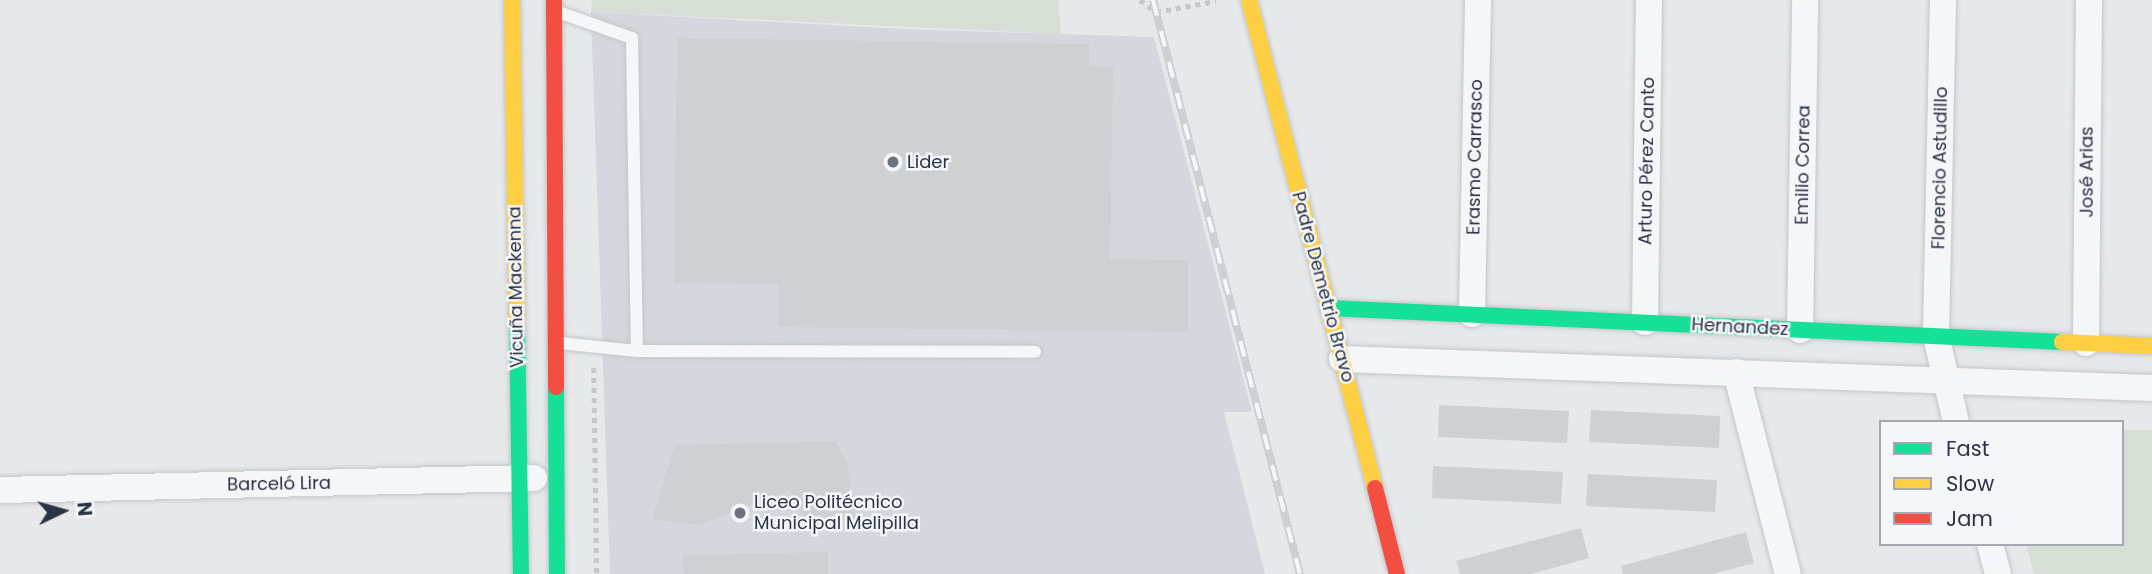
<!DOCTYPE html>
<meta charset="utf-8">
<style>
body{margin:0}
#map{position:relative;width:2152px;height:574px;overflow:hidden;background:#e6e8ea;font-family:Poppins,sans-serif}
div>[style]{position:absolute}
[style*='--x']{left:calc(var(--x)*1px);top:calc(var(--y)*1px);width:calc(var(--w)*1px);rotate:calc(var(--a)*1deg)}
.built>*{inset:0;background:#d4d7dd}
.green>*{inset:0;background:#d6ded6}
.building>*{inset:0;background:#ced0d3}
.path>*{height:4.5px;margin-top:-2.25px;transform-origin:0;background:repeating-linear-gradient(90deg,#c5c6ca 0 5px,transparent 0 10px)}
.roads{filter:drop-shadow(0 0 2px #c4c6c8) drop-shadow(0 0 2px #c4c6c8)}
.lane>*{height:12px;margin:-6px;padding:0 6px;transform-origin:6px;border-radius:6px;background:#f5f6f7}
.street>*{height:26px;margin:-13px;padding:0 13px;transform-origin:13px;border-radius:13px;background:#f5f6f7}
.fast>*{height:16px;margin:-8px;padding:0 8px;transform-origin:8px;border-radius:8px;background:#16e098}
.slow>*{height:16px;margin:-8px;padding:0 8px;transform-origin:8px;border-radius:8px;background:#ffcf43}
.jam>*{height:16px;margin:-8px;padding:0 8px;transform-origin:8px;border-radius:8px;background:#f24e42}
.rail>*{height:8px;margin-top:-4px;transform-origin:0;background:repeating-linear-gradient(90deg,#f4f6f9 0 16px,#cecfd2 0 32px);box-sizing:border-box;border-block:2px solid #cecfd2}
.dots>*{width:19px;height:19px;translate:-50% -50%;box-sizing:border-box;border:4px solid #f4f6f9;border-radius:50%}
span{translate:-50% -50%;white-space:nowrap;text-align:center;line-height:1.15;-webkit-text-stroke:5px #f4f6f9;paint-order:stroke}
.street-label{font-size:18px;color:#2b3445}
.poi-label{font-size:18px;color:#2b3445}
.left{translate:0 -50%;text-align:left}
.legend{position:absolute;left:1879px;top:420px;width:245px;height:126px;box-sizing:border-box;background:#f4f6f9;border:2px solid #a4a8b1;margin:0;padding:9px 12px;list-style:none;font-size:21px;color:#2b3445}
.legend li{display:flex;align-items:center;gap:14px;height:35px}
.legend b{width:35px;border:2px solid #a4a8b1}
.north{position:absolute;left:28px;top:476px;width:70px;height:70px;-webkit-text-stroke:5px #f4f6f9;paint-order:stroke;rotate:85deg;font-size:19px;font-weight:700;line-height:28px;text-align:center;color:#2b3445}
.north::after{content:'';display:block;margin:auto;width:24px;height:32px;background:#2b3445;clip-path:polygon(50% 0,100% 100%,50% 72%,0 100%)}
</style>
<div id="map">
<div class="built">
<i style="clip-path:polygon(591px 12px,903px 29px,1154px 37px,1252px 412px,1224px 412px,1265px 574px,610px 574px)"></i>
</div>
<div class="green">
<i style="clip-path:polygon(592px 0,1058px 0,1061px 34px,591px 12px)"></i>
<i style="clip-path:polygon(2122px 430px,2152px 430px,2152px 574px,2034px 574px,2026px 544px,2122px 544px)"></i>
</div>
<div class="building">
<i style="clip-path:polygon(677px 38px,1089px 44px,1089px 66px,1113px 66px,1110px 259px,1188px 260px,1188px 332px,778px 327px,778px 284px,674px 283px)"></i>
<i style="clip-path:polygon(1439px 405px,1569px 411px,1567px 443px,1438px 437px)"></i>
<i style="clip-path:polygon(1591px 410px,1720px 416px,1719px 448px,1589px 442px)"></i>
<i style="clip-path:polygon(835px 441px,847px 462px,856px 520px,804px 521px,790px 490px,699px 525px,652px 519px,675px 445px)"></i>
<i style="clip-path:polygon(1433px 466px,1563px 472px,1561px 504px,1432px 498px)"></i>
<i style="clip-path:polygon(1588px 474px,1717px 480px,1715px 512px,1586px 506px)"></i>
<i style="clip-path:polygon(1581px 528px,1589px 558px,1531px 574px,1460px 574px,1456px 561px)"></i>
<i style="clip-path:polygon(1746px 532px,1754px 563px,1713px 574px,1623px 574px,1621px 566px)"></i>
<i style="clip-path:polygon(828px 552px,828px 574px,684px 574px,683px 555px)"></i>
</div>
<div class="path">
<i style="--x:1140;--y:0;--w:20;--a:37"></i>
<i style="--x:1156;--y:12;--w:61;--a:-10.4"></i>
<i style="--x:594;--y:368;--w:206;--a:89.2"></i>
</div>
<div class="roads">
<div class="lane">
<i style="--x:558;--y:12;--w:78;--a:19.4"></i>
<i style="--x:632;--y:38;--w:313;--a:89.1"></i>
<i style="--x:560;--y:343;--w:77;--a:5.9"></i>
<i style="--x:637;--y:351;--w:398;--a:0.1"></i>
</div>
<div class="street">
<i style="--x:1943;--y:0;--w:336;--a:91.2"></i>
<i style="--x:1936;--y:336;--w:88;--a:76.9"></i>
<i style="--x:1472;--y:314;--w:314;--a:-88.9"></i>
<i style="--x:1645;--y:322;--w:322;--a:-89.3"></i>
<i style="--x:1800;--y:330;--w:330;--a:-89.1"></i>
<i style="--x:2086;--y:343;--w:343;--a:-89.5"></i>
<i style="--x:1342;--y:359;--w:811;--a:2.05"></i>
<i style="--x:1736;--y:372;--w:209;--a:75.6"></i>
<i style="--x:0;--y:490;--w:534;--a:-1.29"></i>
<i style="--x:1990;--y:544;--w:31;--a:75"></i>
</div>
<div class="fast">
<i style="--x:1328;--y:308;--w:735;--a:2.65"></i>
<i style="--x:517;--y:324;--w:250;--a:89.1"></i>
<i style="--x:556;--y:387;--w:187;--a:89.7"></i>
</div>
<div class="slow">
<i style="--x:512;--y:0;--w:324;--a:89.1"></i>
<i style="--x:1249;--y:0;--w:504;--a:75.52"></i>
<i style="--x:2062;--y:342;--w:90;--a:2.5"></i>
</div>
<div class="jam">
<i style="--x:554;--y:0;--w:387;--a:89.7"></i>
<i style="--x:1375;--y:488;--w:89;--a:75.7"></i>
</div>
</div>
<div class="rail">
<i style="--x:1153;--y:0;--w:593;--a:75.64"></i>
</div>
<div class="dots">
<i style="left:893px;top:162px;background:#6c737f"></i>
<i style="left:740px;top:513px;background:#6c737f"></i>
</div>
<div class="street-label">
<span style="left:1475px;top:157px;rotate:-89deg">Erasmo Carrasco</span>
<span style="left:1647px;top:161px;rotate:-89deg">Arturo Pérez Canto</span>
<span style="left:1803px;top:165px;rotate:-89deg">Emilio Correa</span>
<span style="left:1940px;top:168px;rotate:-89deg">Florencio Astudillo</span>
<span style="left:2087px;top:172px;rotate:-90deg">José Arias</span>
<span style="left:516px;top:287px;rotate:-91deg">Vicuña Mackenna</span>
<span style="left:1323px;top:287px;rotate:75deg">Padre Demetrio Bravo</span>
<span style="left:1740px;top:327px;rotate:3deg">Hernandez</span>
<span style="left:279px;top:484px;rotate:-1deg">Barceló Lira</span>
</div>
<div class="poi-label">
<span class="left" style="left:907px;top:162px">Lider</span>
<span class="left" style="left:754px;top:513px">Liceo Politécnico<br>Municipal Melipilla</span>
</div>
<ul class="legend">
<li><b style="height:9px;background:#16e098"></b>Fast</li>
<li><b style="height:9px;background:#ffcf43"></b>Slow</li>
<li><b style="height:9px;background:#f24e42"></b>Jam</li>
</ul>
<div class="north">N</div>
</div>
